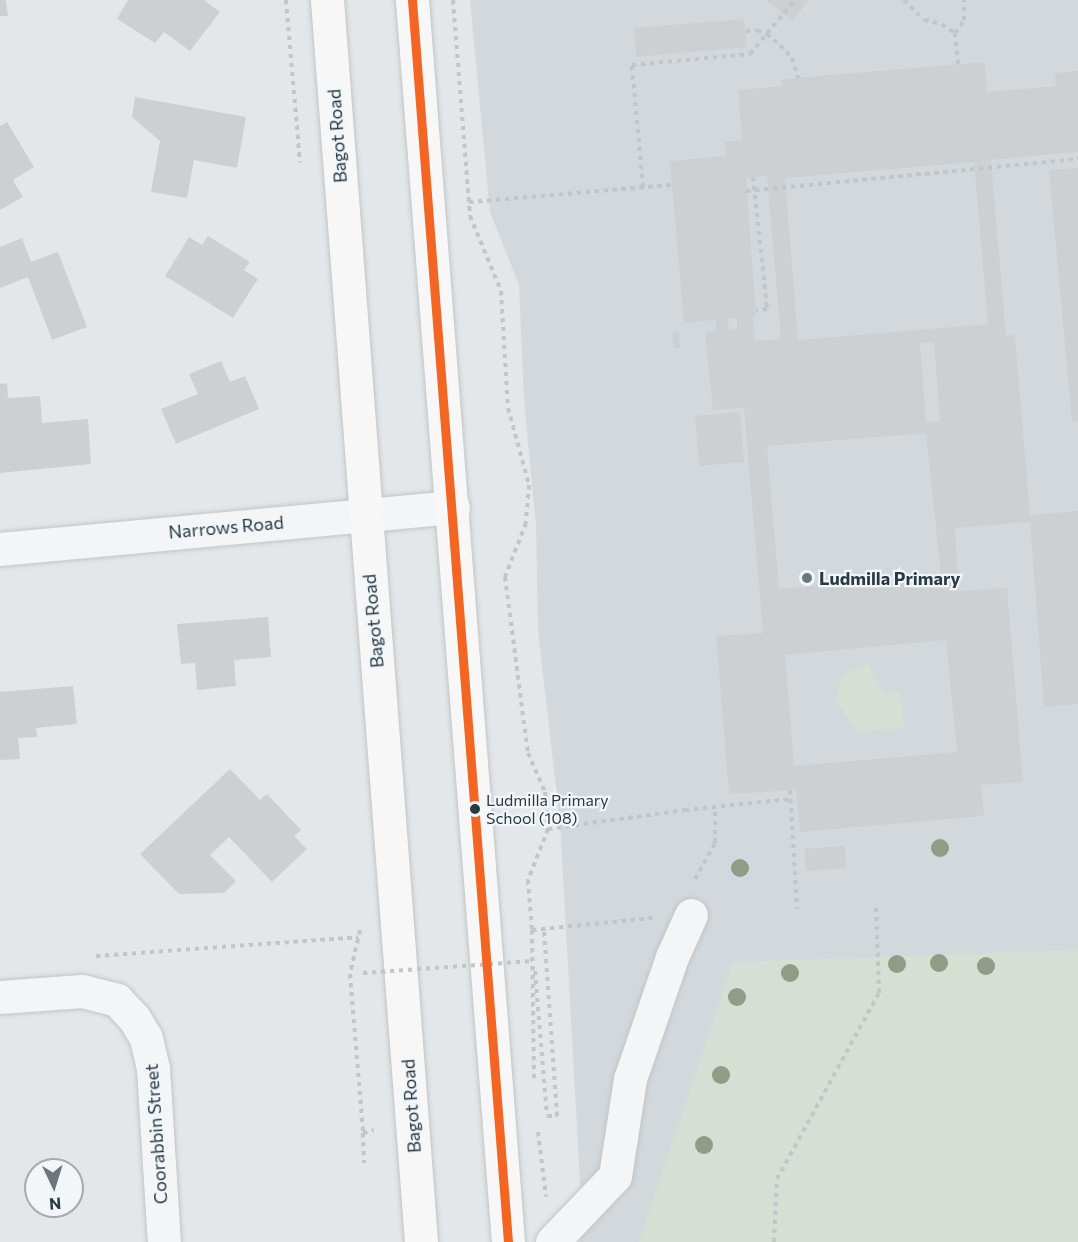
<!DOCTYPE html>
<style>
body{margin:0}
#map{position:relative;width:1078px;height:1242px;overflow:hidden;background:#e4e7e9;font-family:Commissioner,sans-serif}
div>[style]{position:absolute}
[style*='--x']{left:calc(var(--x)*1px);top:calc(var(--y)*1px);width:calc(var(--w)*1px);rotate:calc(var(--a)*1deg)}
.built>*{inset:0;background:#d2d8dc}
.green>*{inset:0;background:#d7ded4}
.building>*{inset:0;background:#cdd0d2}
.path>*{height:4px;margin-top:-2px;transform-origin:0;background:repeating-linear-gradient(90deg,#c2c6c9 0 4.5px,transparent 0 9px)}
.roads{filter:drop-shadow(0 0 2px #c2c5c7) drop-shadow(0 0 2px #c2c5c7)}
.minor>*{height:33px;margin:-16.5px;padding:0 16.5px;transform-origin:16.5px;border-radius:16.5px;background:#f3f5f6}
.major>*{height:33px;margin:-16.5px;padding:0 16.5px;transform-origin:16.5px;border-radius:16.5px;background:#f7f7f7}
.path-bridge>*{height:4px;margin-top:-2px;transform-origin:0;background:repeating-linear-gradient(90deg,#c2c6c9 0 4.5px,transparent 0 9px)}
.bus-1>*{height:9px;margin:-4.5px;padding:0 4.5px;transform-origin:4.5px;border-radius:4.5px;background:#f26522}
.trees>*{width:18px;height:18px;margin:-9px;border-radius:50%;background:#8f9d86}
.dots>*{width:16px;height:16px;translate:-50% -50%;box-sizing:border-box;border:3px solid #f2f6f8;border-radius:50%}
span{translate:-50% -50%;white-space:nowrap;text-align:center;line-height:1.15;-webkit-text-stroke:4.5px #f2f6f8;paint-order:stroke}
.bus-label{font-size:16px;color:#293a45}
.left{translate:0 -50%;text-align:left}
.street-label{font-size:18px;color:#293a45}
.poi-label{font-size:18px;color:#293a45;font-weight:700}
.north{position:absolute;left:24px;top:1158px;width:60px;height:60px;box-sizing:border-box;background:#f2f6f8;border:2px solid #a2abb0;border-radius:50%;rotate:176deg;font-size:16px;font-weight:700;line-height:24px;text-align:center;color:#293a45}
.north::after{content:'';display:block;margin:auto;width:21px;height:27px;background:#6a777e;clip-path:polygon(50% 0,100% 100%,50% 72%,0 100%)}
</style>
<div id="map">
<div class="built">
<i style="clip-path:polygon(470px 0,1078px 0,1078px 1242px,580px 1242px,580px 1182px,560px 822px,538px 631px,536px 525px,524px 400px,519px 285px,490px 212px)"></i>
</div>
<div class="green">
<i style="clip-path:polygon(868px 663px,883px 692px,900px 693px,904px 728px,857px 732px,836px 700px,841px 676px)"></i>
<i style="clip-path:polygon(1078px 950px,1078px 1242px,639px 1242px,733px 962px)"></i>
</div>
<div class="building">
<i style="clip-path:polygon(0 0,6px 0,8px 16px,0 16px)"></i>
<i style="clip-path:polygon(128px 0,204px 0,220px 12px,190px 51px,164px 32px,155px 43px,117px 19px)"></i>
<i style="clip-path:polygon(766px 0,809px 0,792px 21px)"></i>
<i style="clip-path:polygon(744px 19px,747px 47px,636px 57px,634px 28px)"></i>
<i style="clip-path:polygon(evenodd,985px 62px,987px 92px,1056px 86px,1054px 73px,1078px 71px,1078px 152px,991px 160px,1006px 336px,1015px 335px,1030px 515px,1078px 511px,1078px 704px,1044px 707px,1030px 522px,955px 528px,959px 591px,1007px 588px,1023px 782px,981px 785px,984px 816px,800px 832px,796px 790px,729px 794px,716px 636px,763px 633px,744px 408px,713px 410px,705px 332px,717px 331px,715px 320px,684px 323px,670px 161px,726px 156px,725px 142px,742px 140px,738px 90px,782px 86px,782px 79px,985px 62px,974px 162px,988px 324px,798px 340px,785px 178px,974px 162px,985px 62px,767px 176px,781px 339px,755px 341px,753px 317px,756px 316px,746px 178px,767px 176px,985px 62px,728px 318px,737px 318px,737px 329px,729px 330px,728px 318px,985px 62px,934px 342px,940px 421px,926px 423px,920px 343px,934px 342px,985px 62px,926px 433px,941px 575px,779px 589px,767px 446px,926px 433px,985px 62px,946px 640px,957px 752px,794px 766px,785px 655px,946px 640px)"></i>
<i style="clip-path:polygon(135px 97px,246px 117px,237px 168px,194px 160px,187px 198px,151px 192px,160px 141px,132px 117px)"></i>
<i style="clip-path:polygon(7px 122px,34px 167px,13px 180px,23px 197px,0 210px,0 126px)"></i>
<i style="clip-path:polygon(1078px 168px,1078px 421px,1072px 421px,1049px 170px)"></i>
<i style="clip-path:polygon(208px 236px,250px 262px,244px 270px,258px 279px,233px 318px,165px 276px,189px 237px,202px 245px)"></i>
<i style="clip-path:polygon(22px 238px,31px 262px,58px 252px,87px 327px,52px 340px,28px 277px,0 288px,0 247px)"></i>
<i style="clip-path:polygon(679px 332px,680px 348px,674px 348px,672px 333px)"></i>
<i style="clip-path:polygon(221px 361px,230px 382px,245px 376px,259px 409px,176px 444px,161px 409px,198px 394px,189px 374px)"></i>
<i style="clip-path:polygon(7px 383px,8px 398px,40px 396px,42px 423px,88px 419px,91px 464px,0 473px,0 384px)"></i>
<i style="clip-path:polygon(740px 412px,744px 462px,699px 466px,695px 416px)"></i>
<i style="clip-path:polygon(268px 617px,271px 657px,234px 660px,236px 686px,197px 690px,195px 663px,181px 664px,177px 624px)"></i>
<i style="clip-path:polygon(73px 686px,77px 724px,36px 728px,37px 737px,18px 738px,20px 759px,0 760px,0 692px)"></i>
<i style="clip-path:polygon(230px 769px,260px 800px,267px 794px,301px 830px,294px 836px,307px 849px,272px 882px,229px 837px,210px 855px,236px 881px,224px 893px,179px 894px,140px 854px)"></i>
<i style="clip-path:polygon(845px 846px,846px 868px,806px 871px,804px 849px)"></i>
</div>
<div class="path">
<i style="--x:286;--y:0;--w:163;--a:85.1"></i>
<i style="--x:453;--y:0;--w:217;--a:85.5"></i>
<i style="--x:470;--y:216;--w:81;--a:67.5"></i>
<i style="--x:501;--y:291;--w:117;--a:86.6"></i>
<i style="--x:508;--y:408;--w:80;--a:74.7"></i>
<i style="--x:529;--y:485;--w:38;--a:95"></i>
<i style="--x:526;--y:523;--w:58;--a:111.3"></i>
<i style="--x:505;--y:577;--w:177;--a:82.6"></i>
<i style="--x:528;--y:753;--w:43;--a:66.4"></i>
<i style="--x:545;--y:792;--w:37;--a:85"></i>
<i style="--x:548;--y:829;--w:55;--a:111.4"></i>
<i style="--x:528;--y:880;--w:50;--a:85.4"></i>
<i style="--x:532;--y:930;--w:150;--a:89.2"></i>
<i style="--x:904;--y:0;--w:28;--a:45"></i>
<i style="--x:924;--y:20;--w:18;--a:13"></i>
<i style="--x:942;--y:24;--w:16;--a:35"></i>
<i style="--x:746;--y:31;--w:11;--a:-5"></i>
<i style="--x:757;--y:30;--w:11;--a:22"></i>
<i style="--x:767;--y:34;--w:17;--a:40"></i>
<i style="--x:780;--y:45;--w:18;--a:47"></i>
<i style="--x:792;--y:58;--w:21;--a:73"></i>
<i style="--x:958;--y:64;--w:31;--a:-96"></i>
<i style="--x:955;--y:33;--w:16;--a:-55"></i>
<i style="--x:964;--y:20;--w:20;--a:-90"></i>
<i style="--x:753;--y:177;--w:133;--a:83.9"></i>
<i style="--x:767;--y:309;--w:11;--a:175"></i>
<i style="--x:643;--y:187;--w:122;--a:-95.2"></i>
<i style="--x:632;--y:65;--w:119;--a:-5.3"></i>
<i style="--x:750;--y:54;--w:70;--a:-50.2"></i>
<i style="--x:746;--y:191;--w:334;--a:-5.5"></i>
<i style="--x:469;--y:202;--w:205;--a:-4.8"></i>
<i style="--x:790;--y:790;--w:119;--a:86.6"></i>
<i style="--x:548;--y:829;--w:138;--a:-7.9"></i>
<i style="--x:685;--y:810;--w:106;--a:-6"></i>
<i style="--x:695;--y:879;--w:41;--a:-60.9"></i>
<i style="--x:715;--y:843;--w:36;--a:-90"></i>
<i style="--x:360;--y:930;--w:45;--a:102.8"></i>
<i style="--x:350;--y:974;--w:160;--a:85.3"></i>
<i style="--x:363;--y:1133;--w:11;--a:-15"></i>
<i style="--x:532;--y:930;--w:121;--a:-5.7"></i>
<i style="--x:96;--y:956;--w:263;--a:-4.1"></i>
<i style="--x:535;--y:971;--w:145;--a:85.3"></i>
<i style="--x:547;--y:1116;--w:10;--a:0"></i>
<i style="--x:557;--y:1116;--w:187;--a:-94"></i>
<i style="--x:538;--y:1132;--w:65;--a:83"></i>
<i style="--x:363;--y:1133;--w:30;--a:88"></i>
<i style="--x:774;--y:1242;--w:63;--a:-87.3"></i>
<i style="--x:777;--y:1179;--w:212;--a:-61.3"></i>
<i style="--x:879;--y:993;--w:88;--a:-92"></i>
</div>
<div class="roads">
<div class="minor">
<i style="--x:0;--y:549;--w:455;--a:-5.3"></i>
<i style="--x:0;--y:997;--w:82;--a:-4.2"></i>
<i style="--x:82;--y:991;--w:36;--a:14"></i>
<i style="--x:117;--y:1000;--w:25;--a:47"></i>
<i style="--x:134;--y:1018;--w:23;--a:59"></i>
<i style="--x:146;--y:1038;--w:32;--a:77"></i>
<i style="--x:153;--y:1069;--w:173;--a:86.4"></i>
<i style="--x:552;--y:1242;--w:91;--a:-46.3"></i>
<i style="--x:615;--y:1176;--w:98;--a:-81.2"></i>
<i style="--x:630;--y:1079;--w:129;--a:-71"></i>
<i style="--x:672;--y:957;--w:46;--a:-65.7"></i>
</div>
<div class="major">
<i style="--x:327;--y:0;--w:1246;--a:85.67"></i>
<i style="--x:412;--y:0;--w:1246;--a:85.58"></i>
</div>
</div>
<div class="path-bridge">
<i style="--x:363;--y:973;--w:171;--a:-4"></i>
</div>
<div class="bus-1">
<i style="--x:412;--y:0;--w:1246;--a:85.58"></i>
</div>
<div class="trees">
<i style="left:940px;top:848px"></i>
<i style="left:740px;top:868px"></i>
<i style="left:939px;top:963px"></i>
<i style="left:897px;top:964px"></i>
<i style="left:986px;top:966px"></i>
<i style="left:790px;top:973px"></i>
<i style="left:737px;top:997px"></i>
<i style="left:721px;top:1075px"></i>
<i style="left:704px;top:1145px"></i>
</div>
<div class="dots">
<i style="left:807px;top:578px;background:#6a777e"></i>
<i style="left:475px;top:809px;background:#293a45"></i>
</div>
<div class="bus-label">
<span class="left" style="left:486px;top:809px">Ludmilla Primary<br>School (108)</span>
</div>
<div class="street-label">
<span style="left:337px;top:136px;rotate:-94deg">Bagot Road</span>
<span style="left:226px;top:527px;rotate:-5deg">Narrows Road</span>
<span style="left:373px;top:621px;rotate:-95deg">Bagot Road</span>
<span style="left:411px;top:1106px;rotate:-94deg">Bagot Road</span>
<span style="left:156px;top:1134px;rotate:-94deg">Coorabbin Street</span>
</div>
<div class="poi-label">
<span class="left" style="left:819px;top:578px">Ludmilla Primary</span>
</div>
<div class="north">N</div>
</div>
